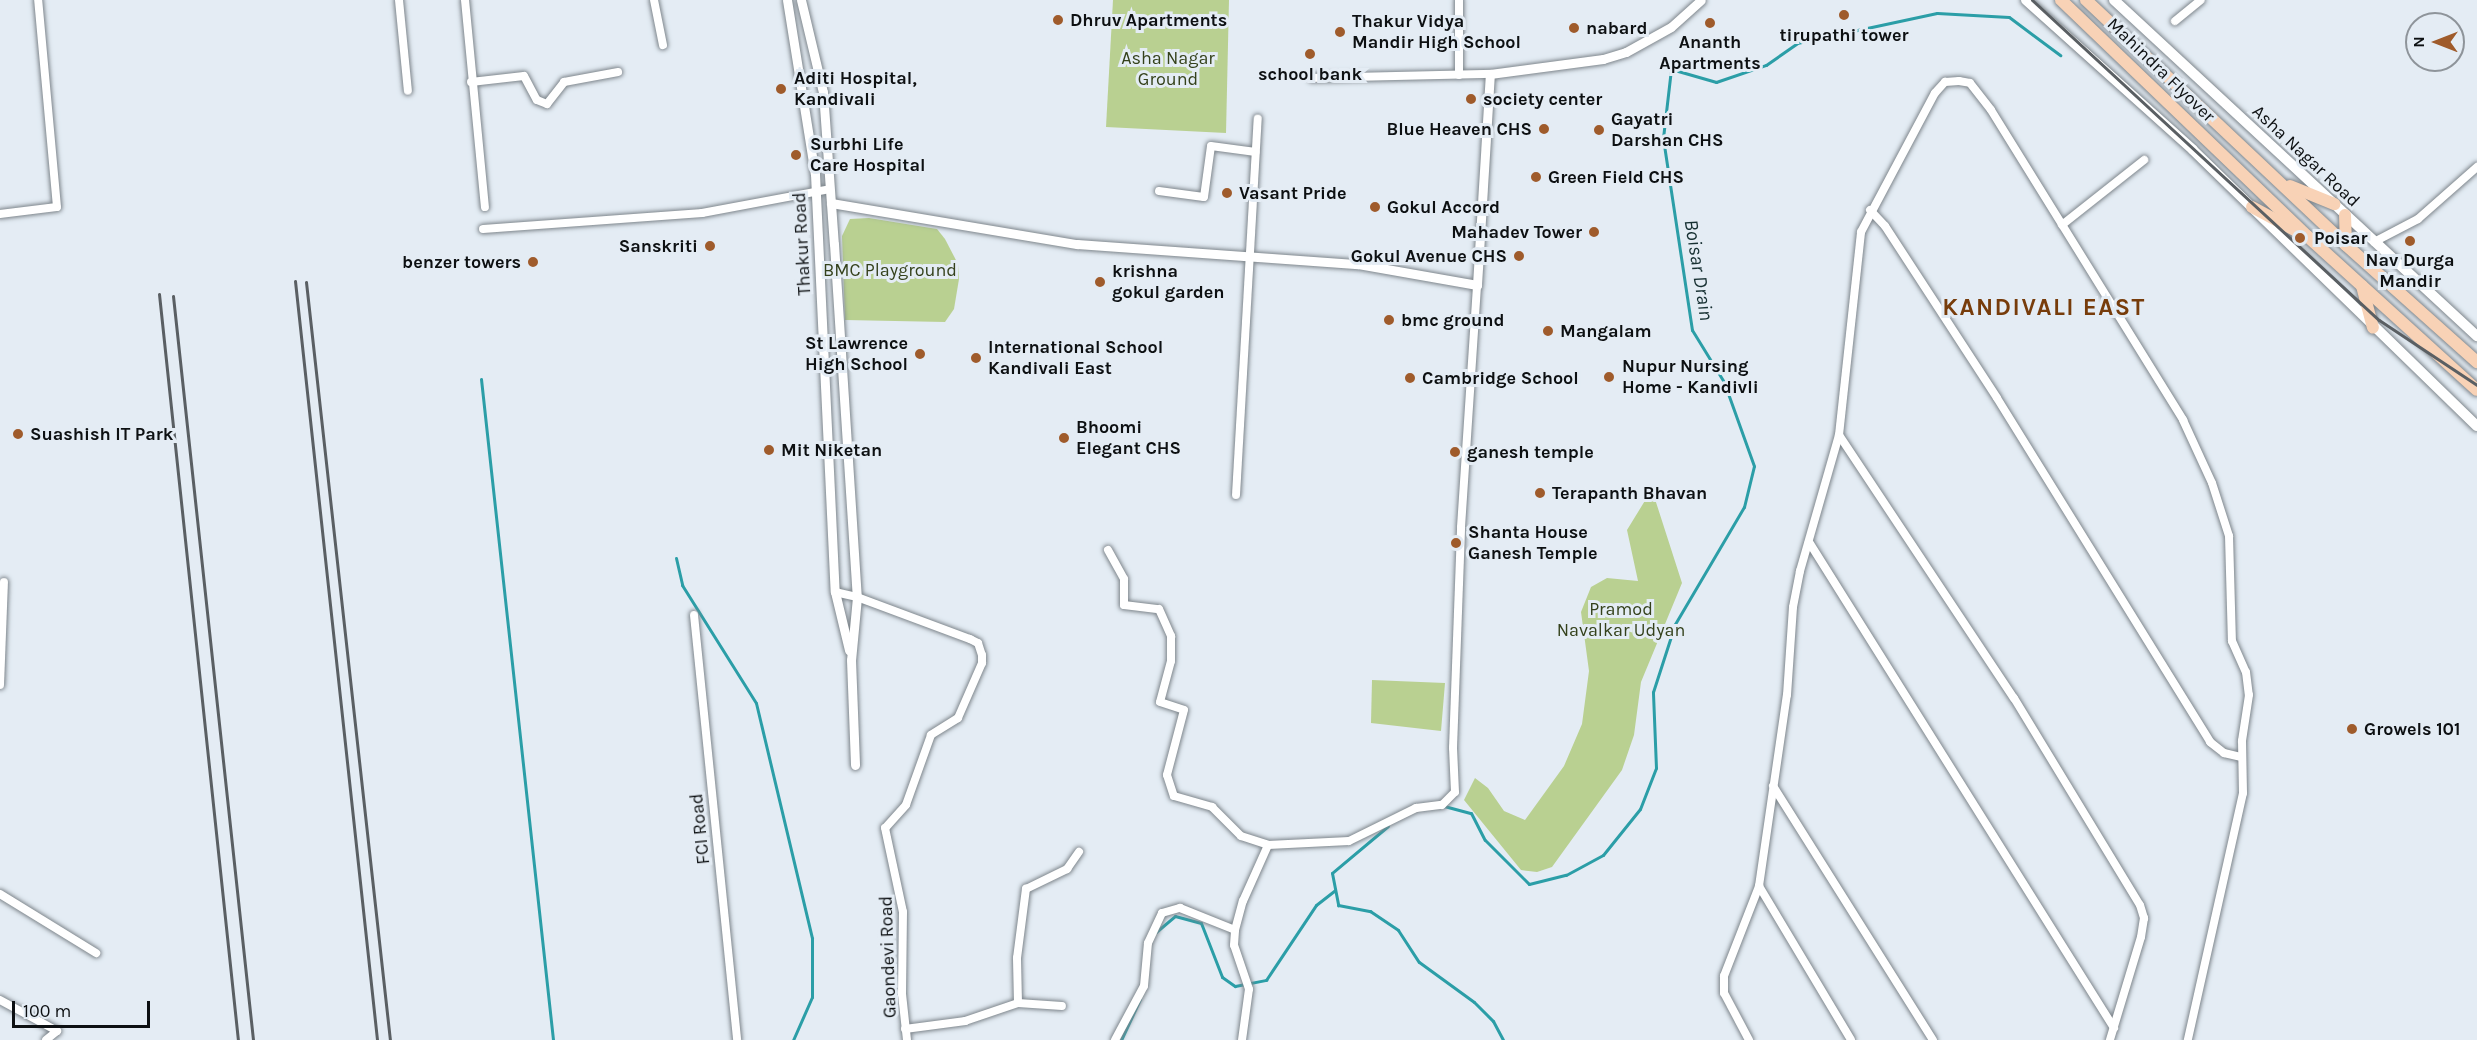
<!DOCTYPE html>
<style>
body{margin:0}
#map{position:relative;width:2477px;height:1040px;overflow:hidden;background:#e4ecf4;font-family:Karla,sans-serif}
div>[style]{position:absolute}
[style*='--x']{left:calc(var(--x)*1px);top:calc(var(--y)*1px);width:calc(var(--w)*1px);rotate:calc(var(--a)*1deg)}
.green>*{inset:0;background:#b9d091}
.stream>*{height:3px;margin:-1.5px;padding:0 1.5px;transform-origin:1.5px;border-radius:1.5px;background:#2b9ea7}
.roads{filter:drop-shadow(0 0 2px #7e868c) drop-shadow(0 0 2px #7e868c)}
.minor>*{height:8px;margin:-4px;padding:0 4px;transform-origin:4px;border-radius:4px;background:#fff}
.tertiary>*{height:9px;margin:-4.5px;padding:0 4.5px;transform-origin:4.5px;border-radius:4.5px;background:#fff}
.secondary>*{height:10px;margin:-5px;padding:0 5px;transform-origin:5px;border-radius:5px;background:#fff}
.trunk>*{height:12px;margin:-6px;padding:0 6px;transform-origin:6px;border-radius:6px;background:#f8d2b6}
.rail>*{height:3px;margin:-1.5px;padding:0 1.5px;transform-origin:1.5px;border-radius:1.5px;background:#5a5f63}
.dots>*{width:16px;height:16px;translate:-50% -50%;box-sizing:border-box;border:3px solid #e4ecf4;border-radius:50%}
span{translate:-50% -50%;white-space:nowrap;text-align:center;line-height:1.15;-webkit-text-stroke:6px #e4ecf4;paint-order:stroke}
.poi-label{font-size:18px;color:#0d1012;font-weight:700}
.left{translate:0 -50%;text-align:left}
.right{translate:-100% -50%;text-align:right}
.park-label{font-size:18px;color:#34411b}
.street-label{font-size:18px;color:#0d1012}
.water-label{font-size:20px;color:#173032;font-style:italic}
.district-label{font-size:24px;color:#773c0b;font-weight:700;letter-spacing:1.5px}
.north{position:absolute;left:2405px;top:12px;width:60px;height:60px;box-sizing:border-box;background:#e4ecf4;border:2px solid #8e949a;border-radius:50%;rotate:270deg;font-size:16px;font-weight:700;line-height:24px;text-align:center;color:#0d1012}
.north::after{content:'';display:block;margin:auto;width:21px;height:27px;background:#9f5b2b;clip-path:polygon(50% 0,100% 100%,50% 72%,0 100%)}
.scale{position:absolute;left:12px;top:1001px;width:138px;height:27px;box-sizing:border-box;border:3px solid #0d1012;border-top:0;padding-left:8px;font-size:18px;line-height:21px;white-space:nowrap;color:#0d1012;-webkit-text-stroke:4px #e4ecf4;paint-order:stroke}
</style>
<div id="map">
<div class="green">
<i style="clip-path:polygon(1113px 0,1229px 0,1226px 133px,1106px 127px)"></i>
<i style="clip-path:polygon(869px 218px,937px 229px,945px 239px,958px 264px,959px 279px,954px 309px,945px 322px,845px 320px,842px 236px,850px 219px)"></i>
<i style="clip-path:polygon(1654px 496px,1682px 583px,1641px 682px,1634px 735px,1622px 770px,1552px 867px,1537px 872px,1521px 870px,1464px 800px,1475px 778px,1488px 788px,1504px 811px,1525px 820px,1564px 766px,1582px 724px,1589px 671px,1581px 612px,1591px 587px,1607px 578px,1638px 581px,1627px 530px,1646px 499px)"></i>
<i style="clip-path:polygon(1372px 680px,1445px 683px,1441px 731px,1371px 723px)"></i>
</div>
<div class="stream">
<i style="--x:481;--y:379;--w:665;--a:83.78"></i>
<i style="--x:676;--y:558;--w:28;--a:77"></i>
<i style="--x:682;--y:585;--w:139;--a:57.9"></i>
<i style="--x:756;--y:703;--w:242;--a:76.6"></i>
<i style="--x:812;--y:938;--w:59;--a:90"></i>
<i style="--x:812;--y:997;--w:47;--a:113.8"></i>
<i style="--x:1444;--y:806;--w:28;--a:15"></i>
<i style="--x:1471;--y:813;--w:30;--a:63"></i>
<i style="--x:1485;--y:840;--w:62;--a:45"></i>
<i style="--x:1529;--y:884;--w:38;--a:-14"></i>
<i style="--x:1566;--y:875;--w:42;--a:-28.4"></i>
<i style="--x:1603;--y:855;--w:59;--a:-51.2"></i>
<i style="--x:1640;--y:809;--w:44;--a:-68.7"></i>
<i style="--x:1656;--y:768;--w:76;--a:-92.3"></i>
<i style="--x:1653;--y:692;--w:71;--a:-72.1"></i>
<i style="--x:1675;--y:624;--w:136;--a:-59.5"></i>
<i style="--x:1744;--y:507;--w:42;--a:-76.3"></i>
<i style="--x:1754;--y:466;--w:89;--a:-109.7"></i>
<i style="--x:1724;--y:382;--w:61;--a:-121.6"></i>
<i style="--x:1692;--y:330;--w:194;--a:-98.6"></i>
<i style="--x:1663;--y:138;--w:69;--a:-83.4"></i>
<i style="--x:1671;--y:69;--w:47;--a:16.1"></i>
<i style="--x:1716;--y:82;--w:53;--a:-18.8"></i>
<i style="--x:1766;--y:65;--w:38;--a:-35"></i>
<i style="--x:1797;--y:43;--w:143;--a:-12.1"></i>
<i style="--x:1937;--y:13;--w:72;--a:3.2"></i>
<i style="--x:2009;--y:17;--w:64;--a:36.7"></i>
<i style="--x:1388;--y:826;--w:73;--a:140"></i>
<i style="--x:1332;--y:873;--w:33;--a:79"></i>
<i style="--x:1338;--y:905;--w:33;--a:11"></i>
<i style="--x:1370;--y:911;--w:34;--a:34"></i>
<i style="--x:1398;--y:930;--w:38;--a:57"></i>
<i style="--x:1419;--y:962;--w:68;--a:36"></i>
<i style="--x:1474;--y:1002;--w:27;--a:45"></i>
<i style="--x:1493;--y:1021;--w:21;--a:62"></i>
<i style="--x:1156;--y:932;--w:25;--a:-40"></i>
<i style="--x:1175;--y:916;--w:27;--a:15"></i>
<i style="--x:1201;--y:923;--w:58;--a:68.7"></i>
<i style="--x:1222;--y:977;--w:16;--a:35"></i>
<i style="--x:1235;--y:986;--w:32;--a:-11"></i>
<i style="--x:1266;--y:980;--w:90;--a:-56.3"></i>
<i style="--x:1316;--y:905;--w:24;--a:-38"></i>
<i style="--x:1121;--y:1040;--w:45;--a:-65.1"></i>
</div>
<div class="roads">
<div class="minor">
<i style="--x:399;--y:0;--w:91;--a:84.4"></i>
<i style="--x:465;--y:0;--w:208;--a:84.5"></i>
<i style="--x:654;--y:0;--w:46;--a:78.7"></i>
<i style="--x:2175;--y:21;--w:33;--a:-39"></i>
<i style="--x:1459;--y:75;--w:75;--a:-90"></i>
<i style="--x:1312;--y:78;--w:178;--a:-1.3"></i>
<i style="--x:471;--y:82;--w:53;--a:-6.5"></i>
<i style="--x:524;--y:76;--w:27;--a:62"></i>
<i style="--x:537;--y:100;--w:11;--a:22"></i>
<i style="--x:547;--y:104;--w:28;--a:-52"></i>
<i style="--x:564;--y:82;--w:55;--a:-10.5"></i>
<i style="--x:1159;--y:191;--w:45;--a:7.6"></i>
<i style="--x:1204;--y:197;--w:51;--a:-82.2"></i>
<i style="--x:1211;--y:146;--w:45;--a:7.6"></i>
<i style="--x:1870;--y:210;--w:22;--a:47"></i>
<i style="--x:1885;--y:226;--w:205;--a:56.9"></i>
<i style="--x:1997;--y:398;--w:405;--a:58.2"></i>
<i style="--x:2210;--y:742;--w:18;--a:38"></i>
<i style="--x:2224;--y:753;--w:18;--a:13"></i>
<i style="--x:0;--y:214;--w:57;--a:-7"></i>
<i style="--x:57;--y:207;--w:208;--a:-95.2"></i>
<i style="--x:2062;--y:225;--w:105;--a:-38.4"></i>
<i style="--x:483;--y:229;--w:220;--a:-4.2"></i>
<i style="--x:702;--y:213;--w:130;--a:-10.6"></i>
<i style="--x:2374;--y:242;--w:50;--a:-27.6"></i>
<i style="--x:2418;--y:219;--w:79;--a:-41.4"></i>
<i style="--x:1839;--y:435;--w:316;--a:56.4"></i>
<i style="--x:2014;--y:698;--w:242;--a:58.7"></i>
<i style="--x:2140;--y:905;--w:14;--a:73"></i>
<i style="--x:2144;--y:918;--w:19;--a:99"></i>
<i style="--x:2141;--y:937;--w:108;--a:106.8"></i>
<i style="--x:1236;--y:495;--w:377;--a:-86.7"></i>
<i style="--x:1809;--y:542;--w:574;--a:57.89"></i>
<i style="--x:1108;--y:550;--w:33;--a:61"></i>
<i style="--x:1124;--y:579;--w:26;--a:90"></i>
<i style="--x:1124;--y:605;--w:35;--a:7"></i>
<i style="--x:1159;--y:609;--w:30;--a:66"></i>
<i style="--x:1171;--y:636;--w:25;--a:90"></i>
<i style="--x:1171;--y:661;--w:42;--a:105"></i>
<i style="--x:1160;--y:702;--w:25;--a:18"></i>
<i style="--x:1184;--y:710;--w:67;--a:104.7"></i>
<i style="--x:1167;--y:775;--w:22;--a:72"></i>
<i style="--x:1174;--y:796;--w:40;--a:16"></i>
<i style="--x:1212;--y:807;--w:41;--a:45"></i>
<i style="--x:1241;--y:836;--w:28;--a:18"></i>
<i style="--x:1268;--y:845;--w:81;--a:-2.8"></i>
<i style="--x:1349;--y:841;--w:75;--a:-26.2"></i>
<i style="--x:1416;--y:808;--w:26;--a:-7"></i>
<i style="--x:1442;--y:805;--w:18;--a:-45"></i>
<i style="--x:1455;--y:792;--w:44;--a:-92.6"></i>
<i style="--x:1453;--y:748;--w:221;--a:-87.9"></i>
<i style="--x:1461;--y:527;--w:243;--a:-86.2"></i>
<i style="--x:835;--y:592;--w:23;--a:13"></i>
<i style="--x:857;--y:597;--w:121;--a:20.4"></i>
<i style="--x:970;--y:639;--w:9;--a:27"></i>
<i style="--x:978;--y:643;--w:13;--a:72"></i>
<i style="--x:982;--y:655;--w:8;--a:90"></i>
<i style="--x:982;--y:663;--w:60;--a:113.6"></i>
<i style="--x:958;--y:718;--w:32;--a:148"></i>
<i style="--x:931;--y:735;--w:74;--a:109.7"></i>
<i style="--x:906;--y:805;--w:31;--a:132"></i>
<i style="--x:885;--y:828;--w:86;--a:77.9"></i>
<i style="--x:903;--y:912;--w:82;--a:90.7"></i>
<i style="--x:902;--y:994;--w:46;--a:83.8"></i>
<i style="--x:694;--y:615;--w:427;--a:84.2"></i>
<i style="--x:0;--y:685;--w:103;--a:-87.8"></i>
<i style="--x:1773;--y:786;--w:300;--a:57.8"></i>
<i style="--x:1759;--y:886;--w:179;--a:59.1"></i>
<i style="--x:0;--y:894;--w:113;--a:31.6"></i>
<i style="--x:0;--y:1000;--w:65;--a:28.5"></i>
<i style="--x:57;--y:1031;--w:14;--a:141"></i>
<i style="--x:1018;--y:1003;--w:45;--a:-91.3"></i>
<i style="--x:1017;--y:958;--w:70;--a:-82.6"></i>
<i style="--x:1026;--y:889;--w:46;--a:-26"></i>
<i style="--x:1067;--y:869;--w:21;--a:-55"></i>
<i style="--x:905;--y:1029;--w:61;--a:-7.6"></i>
<i style="--x:965;--y:1021;--w:56;--a:-18.8"></i>
<i style="--x:1018;--y:1003;--w:44;--a:3.9"></i>
<i style="--x:1115;--y:1040;--w:61;--a:-61.8"></i>
<i style="--x:1144;--y:986;--w:43;--a:-84.7"></i>
<i style="--x:1148;--y:943;--w:33;--a:-65"></i>
<i style="--x:1162;--y:913;--w:19;--a:-16"></i>
<i style="--x:1180;--y:908;--w:59;--a:21.8"></i>
<i style="--x:1242;--y:1040;--w:51;--a:-82.2"></i>
<i style="--x:1249;--y:989;--w:46;--a:-108.8"></i>
<i style="--x:1234;--y:945;--w:15;--a:-86"></i>
<i style="--x:1235;--y:930;--w:30;--a:-75"></i>
<i style="--x:1243;--y:901;--w:61;--a:-65.9"></i>
<i style="--x:1749;--y:1040;--w:53;--a:-118"></i>
<i style="--x:1724;--y:993;--w:17;--a:-90"></i>
<i style="--x:1724;--y:976;--w:97;--a:-68.7"></i>
<i style="--x:1759;--y:886;--w:193;--a:-81.7"></i>
<i style="--x:1787;--y:695;--w:88;--a:-86.1"></i>
<i style="--x:1793;--y:607;--w:37;--a:-79"></i>
<i style="--x:1800;--y:571;--w:141;--a:-74"></i>
<i style="--x:1839;--y:435;--w:204;--a:-83.8"></i>
<i style="--x:1861;--y:232;--w:157;--a:-62"></i>
<i style="--x:1935;--y:93;--w:15;--a:-48"></i>
<i style="--x:1945;--y:82;--w:14;--a:-4"></i>
<i style="--x:1959;--y:81;--w:11;--a:10"></i>
<i style="--x:1970;--y:83;--w:34;--a:52"></i>
<i style="--x:1991;--y:110;--w:365;--a:58.2"></i>
<i style="--x:2183;--y:420;--w:69;--a:65.3"></i>
<i style="--x:2212;--y:483;--w:56;--a:72.2"></i>
<i style="--x:2229;--y:536;--w:105;--a:88.4"></i>
<i style="--x:2232;--y:641;--w:34;--a:66"></i>
<i style="--x:2246;--y:672;--w:23;--a:83"></i>
<i style="--x:2249;--y:695;--w:47;--a:98.7"></i>
<i style="--x:2242;--y:741;--w:52;--a:88.9"></i>
<i style="--x:2243;--y:793;--w:253;--a:102.6"></i>
</div>
<div class="tertiary">
<i style="--x:787;--y:0;--w:176;--a:80.9"></i>
<i style="--x:815;--y:174;--w:418;--a:87.3"></i>
<i style="--x:835;--y:592;--w:60;--a:76.4"></i>
<i style="--x:801;--y:0;--w:95;--a:76.6"></i>
<i style="--x:823;--y:92;--w:152;--a:85.9"></i>
<i style="--x:834;--y:244;--w:354;--a:86.3"></i>
<i style="--x:857;--y:597;--w:63;--a:95.4"></i>
<i style="--x:851;--y:660;--w:105;--a:87.8"></i>
<i style="--x:831;--y:203;--w:249;--a:9.5"></i>
<i style="--x:1077;--y:244;--w:282;--a:4.1"></i>
<i style="--x:1358;--y:264;--w:121;--a:10"></i>
<i style="--x:1477;--y:285;--w:211;--a:-86.5"></i>
<i style="--x:1490;--y:74;--w:114;--a:-7.6"></i>
<i style="--x:1603;--y:59;--w:24;--a:-17"></i>
<i style="--x:1626;--y:52;--w:51;--a:-29.1"></i>
<i style="--x:1671;--y:27;--w:40;--a:-42"></i>
</div>
<div class="secondary">
<i style="--x:2026;--y:0;--w:224;--a:41.9"></i>
<i style="--x:2193;--y:150;--w:396;--a:44.2"></i>
<i style="--x:2114;--y:0;--w:495;--a:42.8"></i>
</div>
<div class="trunk">
<i style="--x:2061;--y:0;--w:341;--a:43.8"></i>
<i style="--x:2307;--y:236;--w:229;--a:42.2"></i>
<i style="--x:2086;--y:0;--w:357;--a:43.3"></i>
<i style="--x:2346;--y:245;--w:176;--a:41.8"></i>
<i style="--x:2290;--y:186;--w:48;--a:22.2"></i>
<i style="--x:2252;--y:207;--w:55;--a:28.4"></i>
<i style="--x:2345;--y:215;--w:30;--a:88"></i>
<i style="--x:2362;--y:286;--w:43;--a:75.3"></i>
</div>
</div>
<div class="rail">
<i style="--x:2032;--y:0;--w:472;--a:42.7"></i>
<i style="--x:2379;--y:320;--w:118;--a:33.6"></i>
<i style="--x:295;--y:281;--w:763;--a:83.83"></i>
<i style="--x:306;--y:282;--w:763;--a:83.68"></i>
<i style="--x:159;--y:294;--w:750;--a:83.96"></i>
<i style="--x:173;--y:296;--w:748;--a:83.86"></i>
</div>
<div class="dots">
<i style="left:1844px;top:15px;background:#9f5b2b"></i>
<i style="left:1058px;top:20px;background:#9f5b2b"></i>
<i style="left:1710px;top:23px;background:#9f5b2b"></i>
<i style="left:1574px;top:28px;background:#9f5b2b"></i>
<i style="left:1340px;top:32px;background:#9f5b2b"></i>
<i style="left:1310px;top:54px;background:#9f5b2b"></i>
<i style="left:781px;top:89px;background:#9f5b2b"></i>
<i style="left:1471px;top:99px;background:#9f5b2b"></i>
<i style="left:1544px;top:129px;background:#9f5b2b"></i>
<i style="left:1599px;top:130px;background:#9f5b2b"></i>
<i style="left:796px;top:155px;background:#9f5b2b"></i>
<i style="left:1536px;top:177px;background:#9f5b2b"></i>
<i style="left:1227px;top:193px;background:#9f5b2b"></i>
<i style="left:1375px;top:207px;background:#9f5b2b"></i>
<i style="left:1594px;top:232px;background:#9f5b2b"></i>
<i style="left:2300px;top:238px;background:#9f5b2b"></i>
<i style="left:2410px;top:241px;background:#9f5b2b"></i>
<i style="left:710px;top:246px;background:#9f5b2b"></i>
<i style="left:1519px;top:256px;background:#9f5b2b"></i>
<i style="left:533px;top:262px;background:#9f5b2b"></i>
<i style="left:1100px;top:282px;background:#9f5b2b"></i>
<i style="left:1389px;top:320px;background:#9f5b2b"></i>
<i style="left:1548px;top:331px;background:#9f5b2b"></i>
<i style="left:920px;top:354px;background:#9f5b2b"></i>
<i style="left:976px;top:358px;background:#9f5b2b"></i>
<i style="left:1609px;top:377px;background:#9f5b2b"></i>
<i style="left:1410px;top:378px;background:#9f5b2b"></i>
<i style="left:18px;top:434px;background:#9f5b2b"></i>
<i style="left:1064px;top:438px;background:#9f5b2b"></i>
<i style="left:769px;top:450px;background:#9f5b2b"></i>
<i style="left:1455px;top:452px;background:#9f5b2b"></i>
<i style="left:1540px;top:493px;background:#9f5b2b"></i>
<i style="left:1456px;top:543px;background:#9f5b2b"></i>
<i style="left:2352px;top:729px;background:#9f5b2b"></i>
</div>
<div class="poi-label">
<span class="left" style="left:1070px;top:20px">Dhruv Apartments</span>
<span class="left" style="left:1352px;top:32px">Thakur Vidya<br>Mandir High School</span>
<span class="left" style="left:1586px;top:28px">nabard</span>
<span style="left:1844px;top:35px">tirupathi tower</span>
<span style="left:1710px;top:53px">Ananth<br>Apartments</span>
<span style="left:1310px;top:74px">school bank</span>
<span class="left" style="left:794px;top:89px">Aditi Hospital,<br>Kandivali</span>
<span class="left" style="left:1483px;top:99px">society center</span>
<span class="left" style="left:1611px;top:130px">Gayatri<br>Darshan CHS</span>
<span class="right" style="left:1532px;top:129px">Blue Heaven CHS</span>
<span class="left" style="left:810px;top:155px">Surbhi Life<br>Care Hospital</span>
<span class="left" style="left:1548px;top:177px">Green Field CHS</span>
<span class="left" style="left:1239px;top:193px">Vasant Pride</span>
<span class="left" style="left:1387px;top:207px">Gokul Accord</span>
<span class="right" style="left:1582px;top:232px">Mahadev Tower</span>
<span class="left" style="left:2314px;top:238px">Poisar</span>
<span class="right" style="left:698px;top:246px">Sanskriti</span>
<span class="right" style="left:1507px;top:256px">Gokul Avenue CHS</span>
<span style="left:2410px;top:271px">Nav Durga<br>Mandir</span>
<span class="right" style="left:521px;top:262px">benzer towers</span>
<span class="left" style="left:1112px;top:282px">krishna<br>gokul garden</span>
<span class="left" style="left:1401px;top:320px">bmc ground</span>
<span class="left" style="left:1560px;top:331px">Mangalam</span>
<span class="right" style="left:908px;top:354px">St Lawrence<br>High School</span>
<span class="left" style="left:988px;top:358px">International School<br>Kandivali East</span>
<span class="left" style="left:1622px;top:377px">Nupur Nursing<br>Home - Kandivli</span>
<span class="left" style="left:1422px;top:378px">Cambridge School</span>
<span class="left" style="left:1076px;top:438px">Bhoomi<br>Elegant CHS</span>
<span class="left" style="left:30px;top:434px">Suashish IT Park</span>
<span class="left" style="left:781px;top:450px">Mit Niketan</span>
<span class="left" style="left:1467px;top:452px">ganesh temple</span>
<span class="left" style="left:1552px;top:493px">Terapanth Bhavan</span>
<span class="left" style="left:1468px;top:543px">Shanta House<br>Ganesh Temple</span>
<span class="left" style="left:2364px;top:729px">Growels 101</span>
</div>
<div class="park-label">
<span style="left:1168px;top:69px">Asha Nagar<br>Ground</span>
<span style="left:890px;top:270px">BMC Playground</span>
<span style="left:1621px;top:620px">Pramod<br>Navalkar Udyan</span>
</div>
<div class="street-label">
<span style="left:2161px;top:70px;rotate:44deg">Mahindra Flyover</span>
<span style="left:2306px;top:156px;rotate:43deg">Asha Nagar Road</span>
<span style="left:802px;top:244px;rotate:-93deg">Thakur Road</span>
<span style="left:700px;top:829px;rotate:-96deg">FCI Road</span>
<span style="left:888px;top:957px;rotate:-92deg">Gaondevi Road</span>
</div>
<div class="water-label">
<span style="left:1699px;top:270px;rotate:81deg">Boisar Drain</span>
</div>
<div class="district-label">
<span style="left:2044px;top:308px">KANDIVALI EAST</span>
</div>
<div class="north">N</div>
<div class="scale">100 m</div>
</div>
